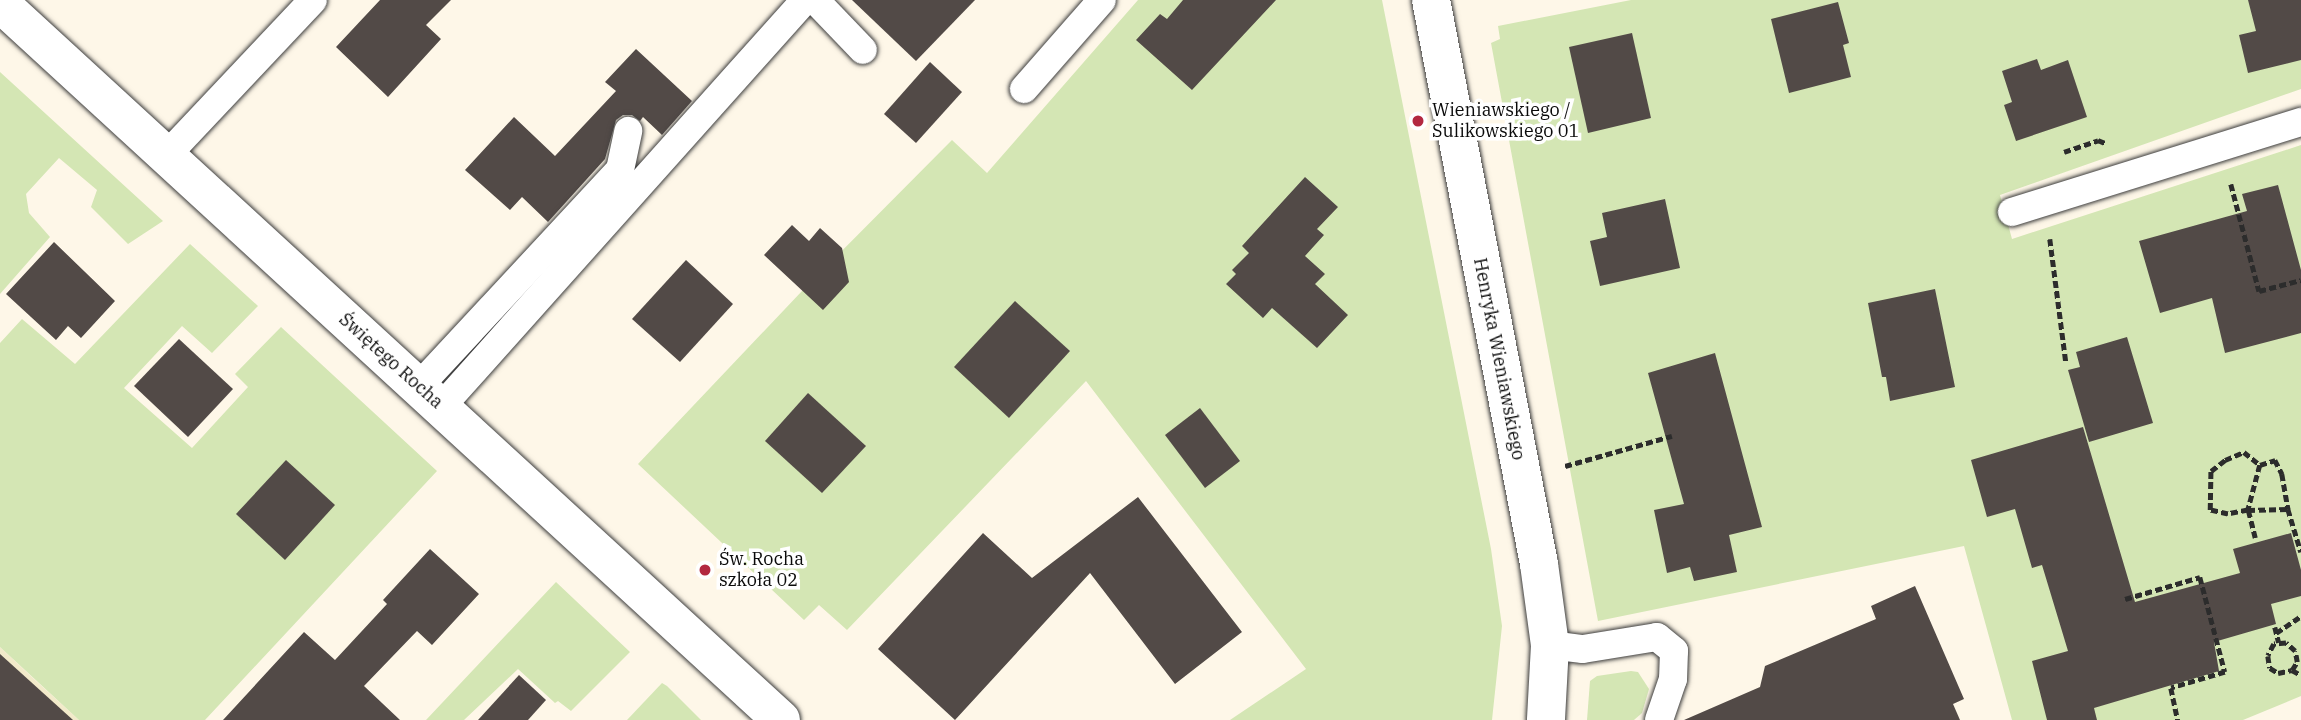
<!DOCTYPE html>
<meta charset="utf-8">
<style>
body{margin:0}
#map{position:relative;width:2301px;height:720px;overflow:hidden;background:#fef7e8;font-family:"IBM Plex Serif",serif}
div>[style]{position:absolute}
[style*='--x']{left:calc(var(--x)*1px);top:calc(var(--y)*1px);width:calc(var(--w)*1px);rotate:calc(var(--a)*1deg)}
.farmland>*{inset:0;background:#f2eaca}
.green>*{inset:0;background:#d4e6b4}
.building>*{inset:0;background:#524a47}
.path>*{height:4.5px;margin-top:-2.25px;transform-origin:0;background:repeating-linear-gradient(90deg,#2c2c2c 0 7px,transparent 0 10.5px)}
.roads{filter:drop-shadow(0 0 2px #3d3d3d) drop-shadow(0 0 2px #3d3d3d)}
.service>*{height:28px;margin:-14px;padding:0 14px;transform-origin:14px;border-radius:14px;background:#fff}
.tertiary>*{height:38px;margin:-19px;padding:0 19px;transform-origin:19px;border-radius:19px;background:#fff}
.dots>*{width:19px;height:19px;translate:-50% -50%;box-sizing:border-box;border:4px solid #fff;border-radius:50%}
span{translate:-50% -50%;white-space:nowrap;text-align:center;line-height:1.15;-webkit-text-stroke:7px #fff;paint-order:stroke}
.poi-label{font-size:18px;color:#0a0a0a}
.left{translate:0 -50%;text-align:left}
.street-label{font-size:18px;color:#0a0a0a}
</style>
<div id="map">
<div class="farmland">
<i style="clip-path:polygon(0 647px,34px 679px,79px 720px,0 720px)"></i>
</div>
<div class="green">
<i style="clip-path:polygon(1138px 0,1382px 0,1491px 549px,1502px 626px,1492px 720px,1230px 720px,1306px 669px,1086px 381px,847px 630px,819px 605px,804px 620px,638px 464px,802px 291px,952px 140px,987px 173px)"></i>
<i style="clip-path:polygon(1631px 0,2301px 0,2301px 89px,2000px 195px,2012px 239px,2301px 145px,2301px 696px,2243px 720px,2012px 720px,1964px 546px,1598px 621px,1491px 43px,1500px 39px,1498px 26px)"></i>
<i style="clip-path:polygon(0 72px,163px 221px,128px 244px,91px 207px,97px 190px,59px 158px,26px 194px,29px 213px,50px 237px,0 294px)"></i>
<i style="clip-path:polygon(190px 244px,258px 306px,212px 353px,182px 326px,124px 388px,192px 448px,248px 387px,235px 374px,281px 327px,437px 471px,205px 720px,79px 720px,0 647px,0 343px,22px 319px,75px 364px)"></i>
<i style="clip-path:polygon(556px 582px,630px 652px,571px 711px,558px 701px,555px 703px,518px 669px,464px 720px,426px 720px)"></i>
<i style="clip-path:polygon(1631px 671px,1638px 672px,1649px 689px,1642px 713px,1634px 720px,1587px 720px,1590px 681px,1597px 676px)"></i>
<i style="clip-path:polygon(662px 683px,667px 686px,701px 720px,627px 720px)"></i>
</div>
<div class="building">
<i style="clip-path:polygon(380px 0,451px 0,426px 25px,441px 39px,388px 97px,336px 47px)"></i>
<i style="clip-path:polygon(852px 0,975px 0,916px 61px)"></i>
<i style="clip-path:polygon(1183px 0,1276px 0,1192px 90px,1136px 40px,1160px 14px,1167px 19px)"></i>
<i style="clip-path:polygon(2248px 0,2301px 0,2301px 60px,2248px 73px,2239px 35px,2256px 31px)"></i>
<i style="clip-path:polygon(1838px 2px,1849px 43px,1843px 45px,1851px 77px,1789px 93px,1771px 19px)"></i>
<i style="clip-path:polygon(1632px 33px,1651px 118px,1588px 133px,1569px 47px)"></i>
<i style="clip-path:polygon(636px 49px,692px 101px,662px 135px,643px 117px,640px 121px,632px 115px,623px 115px,616px 120px,605px 159px,548px 222px,522px 197px,510px 210px,465px 170px,514px 117px,555px 156px,616px 91px,605px 82px)"></i>
<i style="clip-path:polygon(2037px 59px,2041px 70px,2068px 60px,2087px 117px,2016px 141px,2004px 105px,2012px 102px,2002px 71px)"></i>
<i style="clip-path:polygon(930px 62px,962px 92px,916px 143px,884px 114px)"></i>
<i style="clip-path:polygon(1305px 177px,1338px 207px,1317px 229px,1324px 235px,1305px 256px,1325px 274px,1315px 284px,1348px 315px,1317px 348px,1272px 308px,1263px 318px,1226px 284px,1236px 274px,1232px 270px,1249px 253px,1242px 246px)"></i>
<i style="clip-path:polygon(2278px 185px,2301px 270px,2301px 333px,2225px 353px,2212px 298px,2160px 313px,2139px 241px,2247px 211px,2242px 194px)"></i>
<i style="clip-path:polygon(1665px 199px,1680px 268px,1600px 286px,1590px 241px,1607px 237px,1602px 213px)"></i>
<i style="clip-path:polygon(792px 225px,809px 241px,820px 228px,842px 248px,849px 282px,823px 310px,764px 255px)"></i>
<i style="clip-path:polygon(54px 242px,115px 301px,81px 338px,68px 326px,56px 340px,6px 294px)"></i>
<i style="clip-path:polygon(686px 260px,733px 304px,680px 362px,632px 319px)"></i>
<i style="clip-path:polygon(1935px 289px,1955px 387px,1890px 401px,1886px 377px,1882px 377px,1868px 303px)"></i>
<i style="clip-path:polygon(1015px 301px,1070px 351px,1009px 418px,954px 367px)"></i>
<i style="clip-path:polygon(2127px 337px,2153px 423px,2089px 442px,2068px 370px,2080px 367px,2076px 352px)"></i>
<i style="clip-path:polygon(179px 339px,233px 389px,188px 437px,134px 386px)"></i>
<i style="clip-path:polygon(1715px 353px,1762px 527px,1729px 535px,1737px 572px,1694px 581px,1690px 567px,1667px 573px,1654px 510px,1684px 504px,1648px 373px)"></i>
<i style="clip-path:polygon(808px 393px,866px 446px,822px 493px,765px 441px)"></i>
<i style="clip-path:polygon(1200px 408px,1240px 461px,1205px 488px,1165px 435px)"></i>
<i style="clip-path:polygon(2083px 427px,2135px 602px,2240px 573px,2233px 549px,2291px 533px,2301px 570px,2301px 596px,2271px 604px,2276px 624px,2214px 642px,2219px 671px,2094px 708px,2097px 720px,2047px 720px,2032px 661px,2068px 651px,2042px 565px,2032px 568px,2015px 509px,1987px 517px,1971px 460px)"></i>
<i style="clip-path:polygon(286px 460px,335px 505px,285px 560px,236px 514px)"></i>
<i style="clip-path:polygon(1138px 497px,1242px 632px,1175px 684px,1090px 573px,955px 720px,878px 649px,983px 533px,1032px 578px)"></i>
<i style="clip-path:polygon(430px 549px,479px 594px,432px 645px,417px 631px,364px 686px,400px 720px,223px 720px,304px 632px,335px 660px,387px 604px,383px 600px)"></i>
<i style="clip-path:polygon(1915px 586px,1964px 699px,1953px 704px,1960px 720px,1684px 720px,1760px 687px,1765px 666px,1876px 619px,1871px 606px)"></i>
<i style="clip-path:polygon(0 654px,73px 720px,0 720px)"></i>
<i style="clip-path:polygon(519px 675px,546px 700px,528px 720px,478px 720px)"></i>
</div>
<div class="path">
<i style="--x:2064;--y:152;--w:36;--a:-19"></i>
<i style="--x:2098;--y:140;--w:8;--a:23"></i>
<i style="--x:2231;--y:184;--w:111;--a:75.3"></i>
<i style="--x:2259;--y:291;--w:43;--a:-14.7"></i>
<i style="--x:2050;--y:239;--w:125;--a:82.6"></i>
<i style="--x:2260;--y:465;--w:47;--a:104.9"></i>
<i style="--x:2248;--y:510;--w:20;--a:169"></i>
<i style="--x:2228;--y:514;--w:18;--a:-167"></i>
<i style="--x:2210;--y:510;--w:39;--a:-89"></i>
<i style="--x:2211;--y:471;--w:18;--a:-38"></i>
<i style="--x:2225;--y:460;--w:21;--a:-23"></i>
<i style="--x:2244;--y:452;--w:21;--a:39"></i>
<i style="--x:2260;--y:465;--w:16;--a:-18"></i>
<i style="--x:2275;--y:460;--w:16;--a:63"></i>
<i style="--x:2282;--y:474;--w:36;--a:80"></i>
<i style="--x:1565;--y:466;--w:111;--a:-15.7"></i>
<i style="--x:2255;--y:538;--w:29;--a:-104"></i>
<i style="--x:2248;--y:510;--w:40;--a:-1.4"></i>
<i style="--x:2288;--y:509;--w:45;--a:73.2"></i>
<i style="--x:2125;--y:599;--w:78;--a:-16.3"></i>
<i style="--x:2200;--y:577;--w:98;--a:75.3"></i>
<i style="--x:2225;--y:672;--w:56;--a:163.5"></i>
<i style="--x:2171;--y:688;--w:33;--a:78"></i>
<i style="--x:2275;--y:627;--w:16;--a:76"></i>
<i style="--x:2276;--y:633;--w:30;--a:-34"></i>
<i style="--x:2292;--y:670;--w:9;--a:-58"></i>
<i style="--x:2297;--y:662;--w:11;--a:-100"></i>
<i style="--x:2295;--y:651;--w:12;--a:-138"></i>
<i style="--x:2286;--y:643;--w:12;--a:175"></i>
<i style="--x:2274;--y:644;--w:13;--a:117"></i>
<i style="--x:2268;--y:656;--w:12;--a:81"></i>
<i style="--x:2270;--y:668;--w:9;--a:32"></i>
<i style="--x:2278;--y:673;--w:14;--a:-12"></i>
<i style="--x:2292;--y:670;--w:10;--a:29"></i>
</div>
<div class="roads">
<div class="service">
<i style="--x:815;--y:0;--w:69;--a:46.2"></i>
<i style="--x:1024;--y:89;--w:118;--a:-48.8"></i>
<i style="--x:166;--y:156;--w:214;--a:-46.7"></i>
<i style="--x:2012;--y:212;--w:303;--a:-17.3"></i>
<i style="--x:419;--y:386;--w:295;--a:-47.1"></i>
<i style="--x:620;--y:170;--w:40;--a:-78"></i>
<i style="--x:442;--y:406;--w:545;--a:-48.2"></i>
<i style="--x:1550;--y:645;--w:33;--a:7"></i>
<i style="--x:1583;--y:649;--w:75;--a:-9.2"></i>
<i style="--x:1657;--y:637;--w:22;--a:39"></i>
<i style="--x:1674;--y:651;--w:28;--a:92"></i>
<i style="--x:1673;--y:679;--w:43;--a:108.9"></i>
</div>
<div class="tertiary">
<i style="--x:1431;--y:0;--w:574;--a:79.16"></i>
<i style="--x:1539;--y:564;--w:82;--a:82.3"></i>
<i style="--x:1550;--y:645;--w:75;--a:93.1"></i>
<i style="--x:0;--y:3;--w:1060;--a:42.55"></i>
</div>
</div>
<div class="dots">
<i style="left:1418px;top:121px;background:#b32840"></i>
<i style="left:705px;top:570px;background:#b32840"></i>
</div>
<div class="poi-label">
<span class="left" style="left:1432px;top:121px">Wieniawskiego /<br>Sulikowskiego 01</span>
<span class="left" style="left:719px;top:570px">Św. Rocha<br>szkoła 02</span>
</div>
<div class="street-label">
<span style="left:1499px;top:359px;rotate:79deg">Henryka Wieniawskiego</span>
<span style="left:391px;top:361px;rotate:42deg">Świętego Rocha</span>
</div>
</div>
